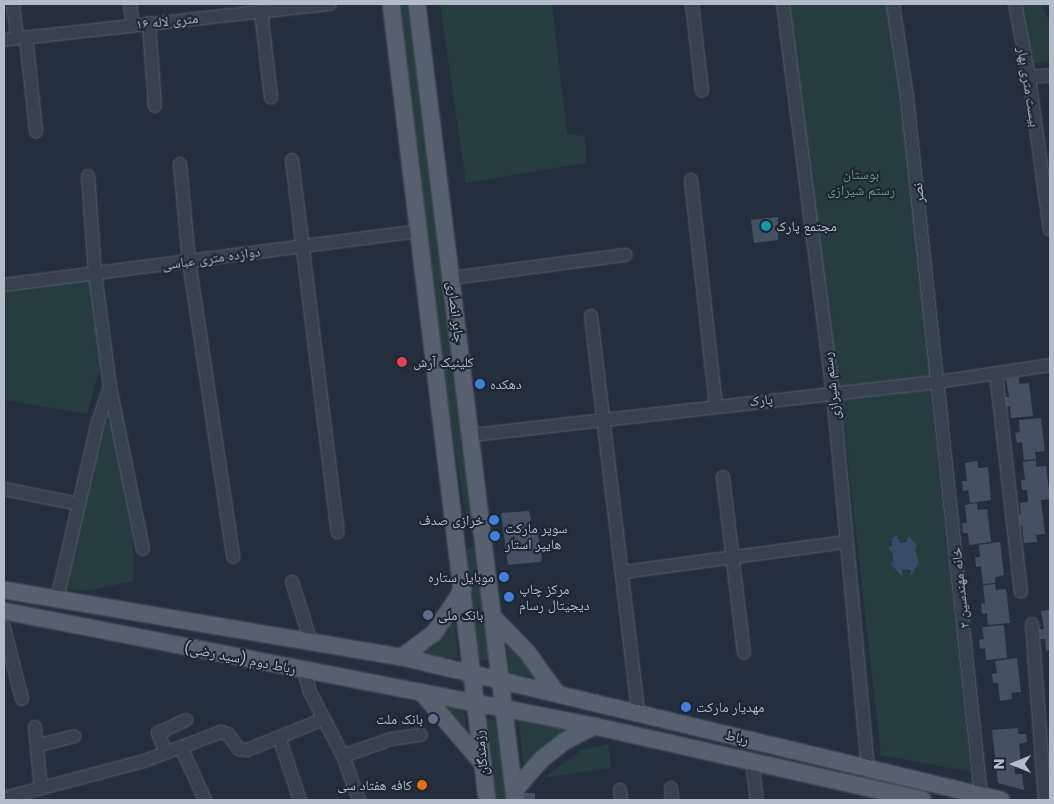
<!DOCTYPE html>
<meta charset="utf-8">
<style>
body{margin:0}
#map{position:relative;width:1054px;height:804px;overflow:hidden;background:#242f3e;font-family:Poppins,"Noto Naskh Arabic",sans-serif}
div>[style]{position:absolute}
[style*='--x']{left:calc(var(--x)*1px);top:calc(var(--y)*1px);width:calc(var(--w)*1px);rotate:calc(var(--a)*1deg)}
.green>*{inset:0;background:#263c3f}
.water>*{inset:0;background:#394c67}
.building>*{inset:0;background:#455162}
.roads{filter:drop-shadow(0 0 1px #565f6c) drop-shadow(0 0 1px #565f6c)}
.minor>*{height:12px;margin:-6px;padding:0 6px;transform-origin:6px;border-radius:6px;background:#38414e}
.major>*{height:16px;margin:-8px;padding:0 8px;transform-origin:8px;border-radius:8px;background:#56606e}
.dots>*{width:14px;height:14px;translate:-50% -50%;box-sizing:border-box;border:2px solid #1d2633;border-radius:50%}
span{translate:-50% -50%;white-space:nowrap;text-align:center;line-height:1.15;-webkit-text-stroke:4px #1d2633;paint-order:stroke}
.street-label{font-size:14px;color:#b4bcc9}
.park-label{font-size:14px;color:#6b9a76}
.poi-label{font-size:14px;color:#b4bcc9}
.left{translate:0 -50%;text-align:left}
.right{translate:-100% -50%;text-align:right}
.frame{position:absolute;inset:0;border:5px solid #b4bcc9;pointer-events:none}
.north{position:absolute;left:989px;top:739px;width:50px;height:50px;-webkit-text-stroke:4px #1d2633;paint-order:stroke;rotate:270deg;font-size:14px;font-weight:700;line-height:20px;text-align:center;color:#b4bcc9}
.north::after{content:'';display:block;margin:auto;width:18px;height:22px;background:#b4bcc9;clip-path:polygon(50% 0,100% 100%,50% 72%,0 100%)}
</style>
<div id="map">
<div class="green">
<i style="clip-path:polygon(399px 4px,413px 4px,476px 523px,473px 528px,467px 523px,447px 397px)"></i>
<i style="clip-path:polygon(440px 4px,552px 4px,567px 134px,585px 136px,586px 163px,466px 183px)"></i>
<i style="clip-path:polygon(783px 4px,893px 4px,938px 382px,833px 392px)"></i>
<i style="clip-path:polygon(1020px 4px,1041px 4px,1050px 23px,1050px 61px,1034px 63px)"></i>
<i style="clip-path:polygon(90px 280px,101px 363px,87px 414px,4px 400px,4px 291px)"></i>
<i style="clip-path:polygon(evenodd,930px 390px,971px 772px,881px 755px,841px 399px,930px 390px,897px 535px,900px 543px,907px 539px,914px 545px,917px 564px,911px 576px,908px 568px,902px 569px,901px 575px,894px 569px,890px 547px,897px 535px)"></i>
<i style="clip-path:polygon(103px 419px,112px 423px,133px 533px,133px 581px,86px 591px,65px 588px)"></i>
<i style="clip-path:polygon(472px 547px,477px 548px,492px 658px,486px 661px,478px 659px,466px 557px,467px 550px)"></i>
<i style="clip-path:polygon(454px 619px,458px 658px,412px 655px,437px 637px)"></i>
<i style="clip-path:polygon(507px 636px,541px 678px,508px 674px)"></i>
<i style="clip-path:polygon(434px 702px,463px 707px,468px 741px)"></i>
<i style="clip-path:polygon(482px 718px,495px 720px,508px 800px,492px 800px)"></i>
<i style="clip-path:polygon(519px 719px,576px 729px,524px 772px)"></i>
<i style="clip-path:polygon(608px 744px,611px 768px,543px 778px,582px 750px)"></i>
</div>
<div class="water">
<i style="clip-path:polygon(897px 535px,900px 543px,906px 542px,909px 536px,917px 546px,915px 550px,919px 563px,910px 577px,911px 570px,902px 569px,903px 577px,890px 564px,893px 562px,892px 553px,888px 548px,892px 546px,892px 538px)"></i>
</div>
<div class="building">
<i style="clip-path:polygon(778px 217px,778px 240px,754px 243px,751px 220px)"></i>
<i style="clip-path:polygon(1019px 377px,1019px 384px,1029px 383px,1033px 416px,1011px 418px,1010px 406px,1005px 407px,1004px 397px,1009px 397px,1006px 379px)"></i>
<i style="clip-path:polygon(1041px 418px,1045px 451px,1035px 452px,1036px 459px,1024px 460px,1022px 442px,1017px 443px,1015px 433px,1020px 432px,1019px 420px)"></i>
<i style="clip-path:polygon(1036px 460px,1036px 467px,1046px 466px,1050px 499px,1041px 500px,1045px 534px,1036px 535px,1037px 542px,1024px 543px,1022px 525px,1017px 526px,1016px 516px,1021px 515px,1020px 503px,1028px 502px,1027px 490px,1022px 490px,1021px 480px,1025px 480px,1023px 462px)"></i>
<i style="clip-path:polygon(977px 461px,978px 468px,988px 467px,991px 500px,970px 503px,968px 490px,963px 491px,962px 481px,967px 481px,965px 463px)"></i>
<i style="clip-path:polygon(977px 503px,978px 510px,987px 509px,991px 542px,969px 545px,968px 533px,963px 533px,962px 523px,967px 523px,965px 505px)"></i>
<i style="clip-path:polygon(529px 511px,531px 520px,525px 525px,537px 529px,542px 559px,540px 562px,508px 565px,501px 513px)"></i>
<i style="clip-path:polygon(1000px 542px,1004px 575px,995px 577px,995px 583px,983px 584px,981px 566px,976px 567px,975px 557px,980px 557px,979px 545px)"></i>
<i style="clip-path:polygon(995px 584px,996px 590px,1006px 589px,1010px 623px,988px 625px,987px 613px,982px 614px,981px 604px,985px 603px,983px 585px)"></i>
<i style="clip-path:polygon(1050px 610px,1050px 650px,1046px 651px,1045px 639px,1040px 639px,1039px 629px,1044px 629px,1041px 611px)"></i>
<i style="clip-path:polygon(1004px 625px,1007px 658px,986px 660px,985px 648px,980px 649px,979px 640px,984px 639px,982px 627px)"></i>
<i style="clip-path:polygon(1017px 658px,1021px 692px,1011px 693px,1012px 699px,1000px 701px,998px 683px,993px 683px,992px 674px,997px 673px,995px 661px)"></i>
<i style="clip-path:polygon(1018px 728px,1018px 734px,1026px 734px,1027px 742px,1019px 744px,1021px 766px,1014px 767px,1015px 774px,1022px 774px,1024px 790px,998px 783px,992px 730px)"></i>
<i style="clip-path:polygon(521px 793px,535px 793px,535px 800px,521px 800px)"></i>
</div>
<div class="roads">
<div class="minor">
<i style="--x:13;--y:4;--w:34;--a:83"></i>
<i style="--x:130;--y:4;--w:21;--a:82"></i>
<i style="--x:692;--y:4;--w:87;--a:83.4"></i>
<i style="--x:783;--y:4;--w:391;--a:82.7"></i>
<i style="--x:833;--y:392;--w:379;--a:84.7"></i>
<i style="--x:893;--y:4;--w:94;--a:81.4"></i>
<i style="--x:907;--y:97;--w:702;--a:83.95"></i>
<i style="--x:1015;--y:4;--w:74;--a:79.1"></i>
<i style="--x:1029;--y:77;--w:154;--a:82.2"></i>
<i style="--x:261;--y:11;--w:87;--a:83.4"></i>
<i style="--x:149;--y:23;--w:83;--a:85.9"></i>
<i style="--x:26;--y:37;--w:95;--a:83.9"></i>
<i style="--x:4;--y:40;--w:328;--a:-6.3"></i>
<i style="--x:1029;--y:77;--w:21;--a:-5"></i>
<i style="--x:292;--y:160;--w:375;--a:83"></i>
<i style="--x:180;--y:164;--w:97;--a:84.7"></i>
<i style="--x:189;--y:261;--w:299;--a:81.5"></i>
<i style="--x:88;--y:176;--w:97;--a:85.9"></i>
<i style="--x:95;--y:273;--w:115;--a:82.5"></i>
<i style="--x:110;--y:387;--w:165;--a:78.5"></i>
<i style="--x:691;--y:180;--w:226;--a:83.7"></i>
<i style="--x:452;--y:278;--w:175;--a:-7.6"></i>
<i style="--x:4;--y:285;--w:418;--a:-7.4"></i>
<i style="--x:591;--y:316;--w:400;--a:83.2"></i>
<i style="--x:996;--y:373;--w:220;--a:83.5"></i>
<i style="--x:472;--y:435;--w:469;--a:-6.5"></i>
<i style="--x:938;--y:382;--w:113;--a:-8.6"></i>
<i style="--x:723;--y:477;--w:177;--a:83.2"></i>
<i style="--x:4;--y:489;--w:76;--a:11.3"></i>
<i style="--x:624;--y:572;--w:225;--a:-7.7"></i>
<i style="--x:292;--y:582;--w:63;--a:72.4"></i>
<i style="--x:57;--y:599;--w:182;--a:-77"></i>
<i style="--x:98;--y:422;--w:36;--a:-71"></i>
<i style="--x:1032;--y:624;--w:176;--a:85.8"></i>
<i style="--x:4;--y:628;--w:73;--a:75.8"></i>
<i style="--x:304;--y:671;--w:22;--a:74"></i>
<i style="--x:310;--y:692;--w:72;--a:62.7"></i>
<i style="--x:343;--y:756;--w:47;--a:70"></i>
<i style="--x:35;--y:727;--w:62;--a:84.5"></i>
<i style="--x:279;--y:737;--w:66;--a:71.6"></i>
<i style="--x:39;--y:745;--w:36;--a:-14"></i>
<i style="--x:181;--y:747;--w:58;--a:65.6"></i>
<i style="--x:166;--y:753;--w:22;--a:-112"></i>
<i style="--x:158;--y:733;--w:31;--a:-25"></i>
<i style="--x:343;--y:756;--w:51;--a:-19.5"></i>
<i style="--x:391;--y:739;--w:30;--a:-8"></i>
<i style="--x:752;--y:761;--w:39;--a:83"></i>
<i style="--x:671;--y:788;--w:12;--a:85"></i>
<i style="--x:620;--y:790;--w:10;--a:84"></i>
<i style="--x:4;--y:798;--w:145;--a:-14.8"></i>
<i style="--x:144;--y:761;--w:82;--a:-20.6"></i>
<i style="--x:221;--y:732;--w:7;--a:16"></i>
<i style="--x:228;--y:734;--w:19;--a:54"></i>
<i style="--x:239;--y:749;--w:8;--a:7"></i>
<i style="--x:247;--y:750;--w:83;--a:-21.9"></i>
</div>
<div class="major">
<i style="--x:391;--y:4;--w:802;--a:83.12"></i>
<i style="--x:417;--y:4;--w:802;--a:82.98"></i>
<i style="--x:4;--y:590;--w:404;--a:9.6"></i>
<i style="--x:402;--y:657;--w:616;--a:13.43"></i>
<i style="--x:4;--y:611;--w:601;--a:11.03"></i>
<i style="--x:594;--y:726;--w:337;--a:12.7"></i>
<i style="--x:493;--y:617;--w:49;--a:45.8"></i>
<i style="--x:527;--y:652;--w:49;--a:54.1"></i>
<i style="--x:402;--y:657;--w:40;--a:-37"></i>
<i style="--x:434;--y:633;--w:53;--a:-56.6"></i>
<i style="--x:423;--y:694;--w:92;--a:49.4"></i>
<i style="--x:514;--y:791;--w:43;--a:-48.8"></i>
<i style="--x:542;--y:759;--w:29;--a:-38"></i>
<i style="--x:565;--y:741;--w:33;--a:-27"></i>
</div>
</div>
<div class="dots">
<i style="left:766px;top:226px;background:#0f9aa8"></i>
<i style="left:402px;top:362px;background:#e0444e"></i>
<i style="left:480px;top:384px;background:#3f7fe0"></i>
<i style="left:494px;top:520px;background:#3f7fe0"></i>
<i style="left:495px;top:536px;background:#3f7fe0"></i>
<i style="left:504px;top:577px;background:#3f7fe0"></i>
<i style="left:509px;top:597px;background:#3f7fe0"></i>
<i style="left:428px;top:615px;background:#5c6f8a"></i>
<i style="left:686px;top:707px;background:#3f7fe0"></i>
<i style="left:433px;top:719px;background:#5c6f8a"></i>
<i style="left:422px;top:785px;background:#e8710a"></i>
</div>
<div class="street-label">
<span style="left:167px;top:21px;rotate:-6deg">۱۶ متری لاله</span>
<span style="left:1029px;top:87px;rotate:81deg">بیست متری بهار</span>
<span style="left:918px;top:193px;rotate:-96deg">نصر</span>
<span style="left:211px;top:258px;rotate:-8deg">دوازده متری عباسی</span>
<span style="left:456px;top:312px;rotate:83deg">جابر انصاری</span>
<span style="left:831px;top:386px;rotate:-97deg">رستم شیرازی</span>
<span style="left:761px;top:400px;rotate:-6deg">پارک</span>
<span style="left:960px;top:588px;rotate:-96deg">خانه مهندسین ۲</span>
<span style="left:240px;top:658px;rotate:11deg">رباط دوم (سید رضی)</span>
<span style="left:737px;top:737px;rotate:14deg">رباط</span>
<span style="left:481px;top:753px;rotate:-96deg">رزمندگان</span>
</div>
<div class="park-label">
<span style="left:861px;top:182px">بوستان<br>رستم شیرازی</span>
</div>
<div class="poi-label">
<span class="left" style="left:776px;top:226px">مجتمع پارک</span>
<span class="left" style="left:413px;top:362px">کلینیک آرش</span>
<span class="left" style="left:490px;top:384px">دهکده</span>
<span class="right" style="left:484px;top:520px">خرازی صدف</span>
<span class="left" style="left:505px;top:536px">سوپر مارکت<br>هایپر استار</span>
<span class="right" style="left:494px;top:577px">موبایل ستاره</span>
<span class="left" style="left:519px;top:597px">مرکز چاپ<br>دیجیتال رسام</span>
<span class="left" style="left:438px;top:615px">بانک ملی</span>
<span class="left" style="left:696px;top:707px">مهدیار مارکت</span>
<span class="right" style="left:423px;top:719px">بانک ملت</span>
<span class="right" style="left:412px;top:785px">کافه هفتاد سی</span>
</div>
<div class="frame"></div>
<div class="north">N</div>
</div>
